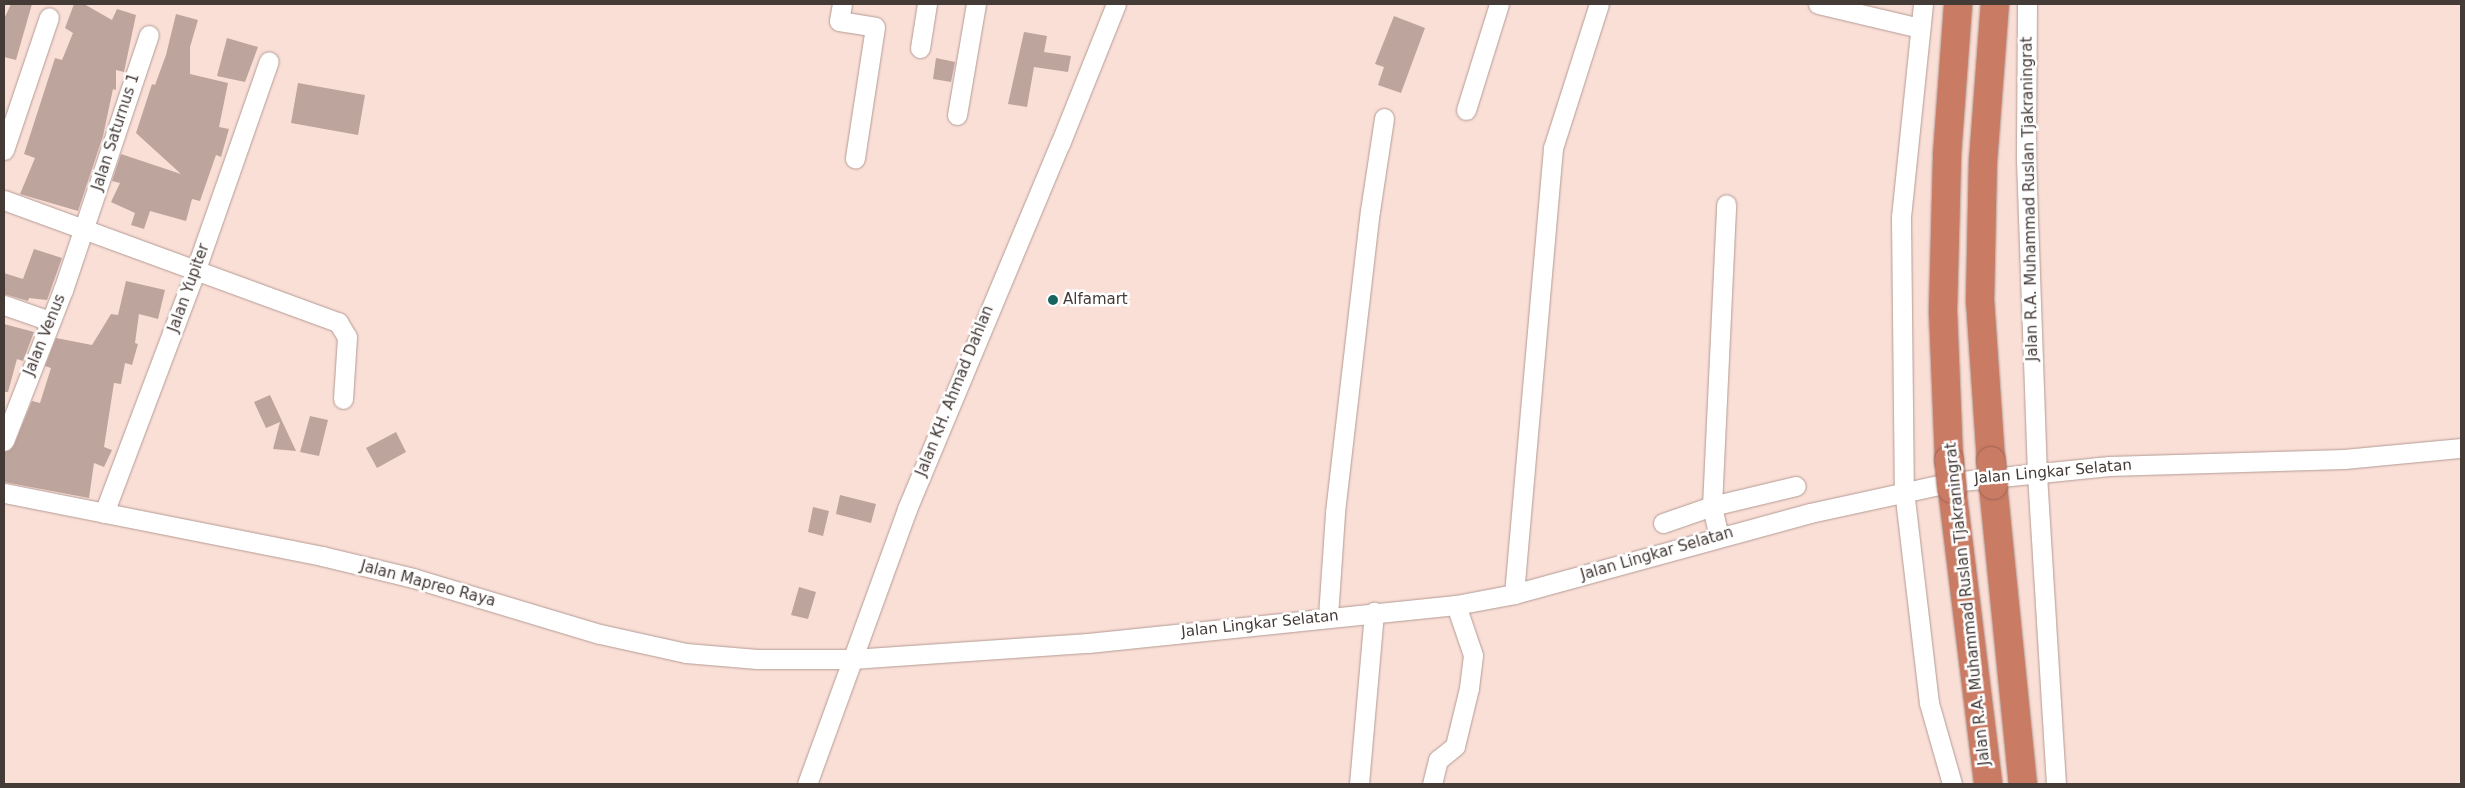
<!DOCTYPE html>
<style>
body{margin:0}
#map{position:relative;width:2465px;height:788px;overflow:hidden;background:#fadfd7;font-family:"DejaVu Sans",sans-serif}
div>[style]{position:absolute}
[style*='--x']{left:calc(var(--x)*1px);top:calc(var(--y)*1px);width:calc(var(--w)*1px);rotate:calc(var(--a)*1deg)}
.building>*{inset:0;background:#bda49c}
.roads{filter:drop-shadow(0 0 1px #b39b93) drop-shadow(0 0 1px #b39b93)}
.minor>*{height:19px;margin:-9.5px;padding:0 9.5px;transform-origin:9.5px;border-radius:9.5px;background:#fff}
.highway>*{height:28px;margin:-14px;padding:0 14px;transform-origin:14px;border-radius:14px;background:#ca7b64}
.bridges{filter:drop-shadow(0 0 1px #9b6454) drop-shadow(0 0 1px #9b6454)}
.highway-bridge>*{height:28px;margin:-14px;padding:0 14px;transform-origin:14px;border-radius:14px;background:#ca7b64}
.dots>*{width:14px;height:14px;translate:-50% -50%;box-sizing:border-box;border:2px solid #fff;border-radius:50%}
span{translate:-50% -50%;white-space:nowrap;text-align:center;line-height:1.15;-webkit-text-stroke:5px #fff;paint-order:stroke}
.street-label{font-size:15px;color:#443a36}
.poi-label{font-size:15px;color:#443a36}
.left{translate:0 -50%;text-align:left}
.frame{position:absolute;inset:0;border:5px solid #443a36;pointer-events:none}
</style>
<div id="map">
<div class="building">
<i style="clip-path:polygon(11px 4px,32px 4px,16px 60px,4px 57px,4px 19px)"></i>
<i style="clip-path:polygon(74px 4px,84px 4px,112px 20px,117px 9px,136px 15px,124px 72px,116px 70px,116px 90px,113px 89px,103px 136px,78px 211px,20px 194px,35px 158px,24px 154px,55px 58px,62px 60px,73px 33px,65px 28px)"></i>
<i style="clip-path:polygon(176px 14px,198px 20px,190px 47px,190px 74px,228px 83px,219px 127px,229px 129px,221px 157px,216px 155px,200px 201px,192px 199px,186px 221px,150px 211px,144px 229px,131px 225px,135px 213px,111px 202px,120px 183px,112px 181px,121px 154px,181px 174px,136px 133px,152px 84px,155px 85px,166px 55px)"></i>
<i style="clip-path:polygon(1394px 16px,1425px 28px,1401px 93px,1378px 85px,1384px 67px,1375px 64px)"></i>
<i style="clip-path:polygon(1024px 32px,1047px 36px,1044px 52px,1071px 56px,1068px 72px,1034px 67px,1027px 107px,1008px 104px)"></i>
<i style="clip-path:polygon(227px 38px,258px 47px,245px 82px,217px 76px)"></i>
<i style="clip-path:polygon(936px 58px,955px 62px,951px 82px,933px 79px)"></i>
<i style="clip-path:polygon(298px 83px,365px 95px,358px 135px,291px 123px)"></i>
<i style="clip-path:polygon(34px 249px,62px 258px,47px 300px,29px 298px,28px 301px,4px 294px,4px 273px,23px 279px)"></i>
<i style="clip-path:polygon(126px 281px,165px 290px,158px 319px,139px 314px,135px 343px,138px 344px,132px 365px,125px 363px,121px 384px,114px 383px,104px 447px,112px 450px,104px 467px,94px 463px,89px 498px,4px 482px,4px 452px,14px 445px,32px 401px,40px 403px,51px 368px,45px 366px,56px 338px,92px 345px,111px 314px,118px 315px)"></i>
<i style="clip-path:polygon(4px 324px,34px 332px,23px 361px,17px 359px,8px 392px,4px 392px)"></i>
<i style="clip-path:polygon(270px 395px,282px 421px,296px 451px,273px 449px,280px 422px,266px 428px,254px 402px)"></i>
<i style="clip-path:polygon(310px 416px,328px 420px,319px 456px,300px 452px)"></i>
<i style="clip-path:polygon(396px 432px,406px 452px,377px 468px,366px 448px)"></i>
<i style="clip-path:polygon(840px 495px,876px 504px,871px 523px,836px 514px)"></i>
<i style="clip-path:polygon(813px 507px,829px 511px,823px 536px,808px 532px)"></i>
<i style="clip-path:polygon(799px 587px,816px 592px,808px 619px,791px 615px)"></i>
</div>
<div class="roads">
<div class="minor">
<i style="--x:842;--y:4;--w:17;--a:100"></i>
<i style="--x:839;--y:21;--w:36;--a:9"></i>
<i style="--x:875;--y:27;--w:133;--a:98.7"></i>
<i style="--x:1818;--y:4;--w:105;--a:13.2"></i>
<i style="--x:1923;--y:4;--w:214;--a:95.9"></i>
<i style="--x:1901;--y:217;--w:273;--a:89.4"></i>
<i style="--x:1904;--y:490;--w:214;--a:83.3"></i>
<i style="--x:1929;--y:703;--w:84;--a:74.1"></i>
<i style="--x:2027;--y:4;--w:156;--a:90.4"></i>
<i style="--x:2026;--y:160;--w:314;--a:88"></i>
<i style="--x:2037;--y:474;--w:311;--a:86.5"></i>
<i style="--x:920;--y:48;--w:45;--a:-81"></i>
<i style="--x:1466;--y:110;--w:111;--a:-72.7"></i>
<i style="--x:957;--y:115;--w:113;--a:-80.3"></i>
<i style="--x:4;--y:150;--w:140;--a:-71.3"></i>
<i style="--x:4;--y:200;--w:356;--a:20.1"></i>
<i style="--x:338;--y:322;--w:17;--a:59"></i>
<i style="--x:347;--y:337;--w:62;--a:93.7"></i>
<i style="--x:4;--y:305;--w:49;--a:19.2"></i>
<i style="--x:4;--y:441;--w:162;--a:-68.7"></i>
<i style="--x:63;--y:290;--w:269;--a:-71.4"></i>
<i style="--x:4;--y:493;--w:324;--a:11.2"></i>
<i style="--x:322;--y:556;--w:94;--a:13.6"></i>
<i style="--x:413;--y:578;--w:195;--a:16.7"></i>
<i style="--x:600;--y:634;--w:88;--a:12.5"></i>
<i style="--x:686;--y:653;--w:71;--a:4.8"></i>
<i style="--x:757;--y:659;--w:95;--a:0"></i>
<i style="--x:852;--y:659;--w:237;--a:-3.9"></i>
<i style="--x:1088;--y:643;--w:370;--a:-5.9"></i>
<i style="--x:1456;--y:605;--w:59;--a:-10.7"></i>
<i style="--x:1514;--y:594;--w:307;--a:-15.3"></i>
<i style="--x:1810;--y:513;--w:145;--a:-12.3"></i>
<i style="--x:1952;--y:482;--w:158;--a:-5.8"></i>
<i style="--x:2109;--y:466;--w:235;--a:-1.7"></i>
<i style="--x:2344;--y:459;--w:118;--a:-5.4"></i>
<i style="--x:104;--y:513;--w:261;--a:-69.3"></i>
<i style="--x:196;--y:269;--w:220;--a:-70.7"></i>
<i style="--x:1663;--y:523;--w:52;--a:-19.1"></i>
<i style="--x:1712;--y:506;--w:86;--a:-13.4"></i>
<i style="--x:1719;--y:537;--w:32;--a:-103"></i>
<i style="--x:1712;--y:506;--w:302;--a:-87.3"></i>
<i style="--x:1514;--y:594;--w:448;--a:-85"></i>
<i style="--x:1553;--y:148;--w:151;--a:-72.3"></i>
<i style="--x:1328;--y:616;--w:104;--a:-86.1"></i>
<i style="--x:1335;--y:512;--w:303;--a:-83.4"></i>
<i style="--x:1370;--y:211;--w:94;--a:-81.4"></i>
<i style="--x:807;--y:784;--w:293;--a:-70"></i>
<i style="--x:907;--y:509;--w:396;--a:-67.3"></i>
<i style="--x:1060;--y:144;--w:151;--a:-68.2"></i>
<i style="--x:1359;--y:784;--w:173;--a:-85"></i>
<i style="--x:1432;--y:784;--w:25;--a:-76"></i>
<i style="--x:1438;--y:760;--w:22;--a:-39"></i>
<i style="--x:1455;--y:746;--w:60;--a:-76.4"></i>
<i style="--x:1469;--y:688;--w:33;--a:-83"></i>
<i style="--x:1473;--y:655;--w:53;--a:-108.8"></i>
</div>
<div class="highway">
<i style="--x:1949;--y:460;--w:149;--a:-92.3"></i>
<i style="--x:1943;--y:311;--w:156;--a:-88.5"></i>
<i style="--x:1947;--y:155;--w:151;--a:-85.8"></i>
<i style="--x:1991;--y:461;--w:160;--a:-93.9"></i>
<i style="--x:1980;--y:301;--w:139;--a:-88.8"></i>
<i style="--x:1983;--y:162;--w:158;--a:-85.7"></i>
<i style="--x:1993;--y:485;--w:301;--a:84.3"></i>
<i style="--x:1952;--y:489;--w:297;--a:83"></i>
</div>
</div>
<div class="bridges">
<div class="highway-bridge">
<i style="--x:1949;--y:460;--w:29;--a:84"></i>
<i style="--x:1991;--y:461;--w:24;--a:85"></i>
</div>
</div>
<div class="dots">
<i style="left:1053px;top:300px;background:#18645e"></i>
</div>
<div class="street-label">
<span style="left:116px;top:132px;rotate:-72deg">Jalan Saturnus 1</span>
<span style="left:2030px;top:199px;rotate:-91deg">Jalan R.A. Muhammad Ruslan Tjakraningrat</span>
<span style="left:189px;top:288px;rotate:-70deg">Jalan Yupiter</span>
<span style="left:45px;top:335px;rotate:-68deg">Jalan Venus</span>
<span style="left:955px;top:391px;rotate:-68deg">Jalan KH. Ahmad Dahlan</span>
<span style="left:2053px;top:472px;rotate:-5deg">Jalan Lingkar Selatan</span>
<span style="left:1657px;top:554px;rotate:-16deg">Jalan Lingkar Selatan</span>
<span style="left:428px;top:584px;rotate:15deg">Jalan Mapreo Raya</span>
<span style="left:1968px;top:604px;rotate:-96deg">Jalan R.A. Muhammad Ruslan Tjakraningrat</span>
<span style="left:1260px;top:624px;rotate:-6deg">Jalan Lingkar Selatan</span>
</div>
<div class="poi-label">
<span class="left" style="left:1063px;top:300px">Alfamart</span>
</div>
<div class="frame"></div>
</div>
